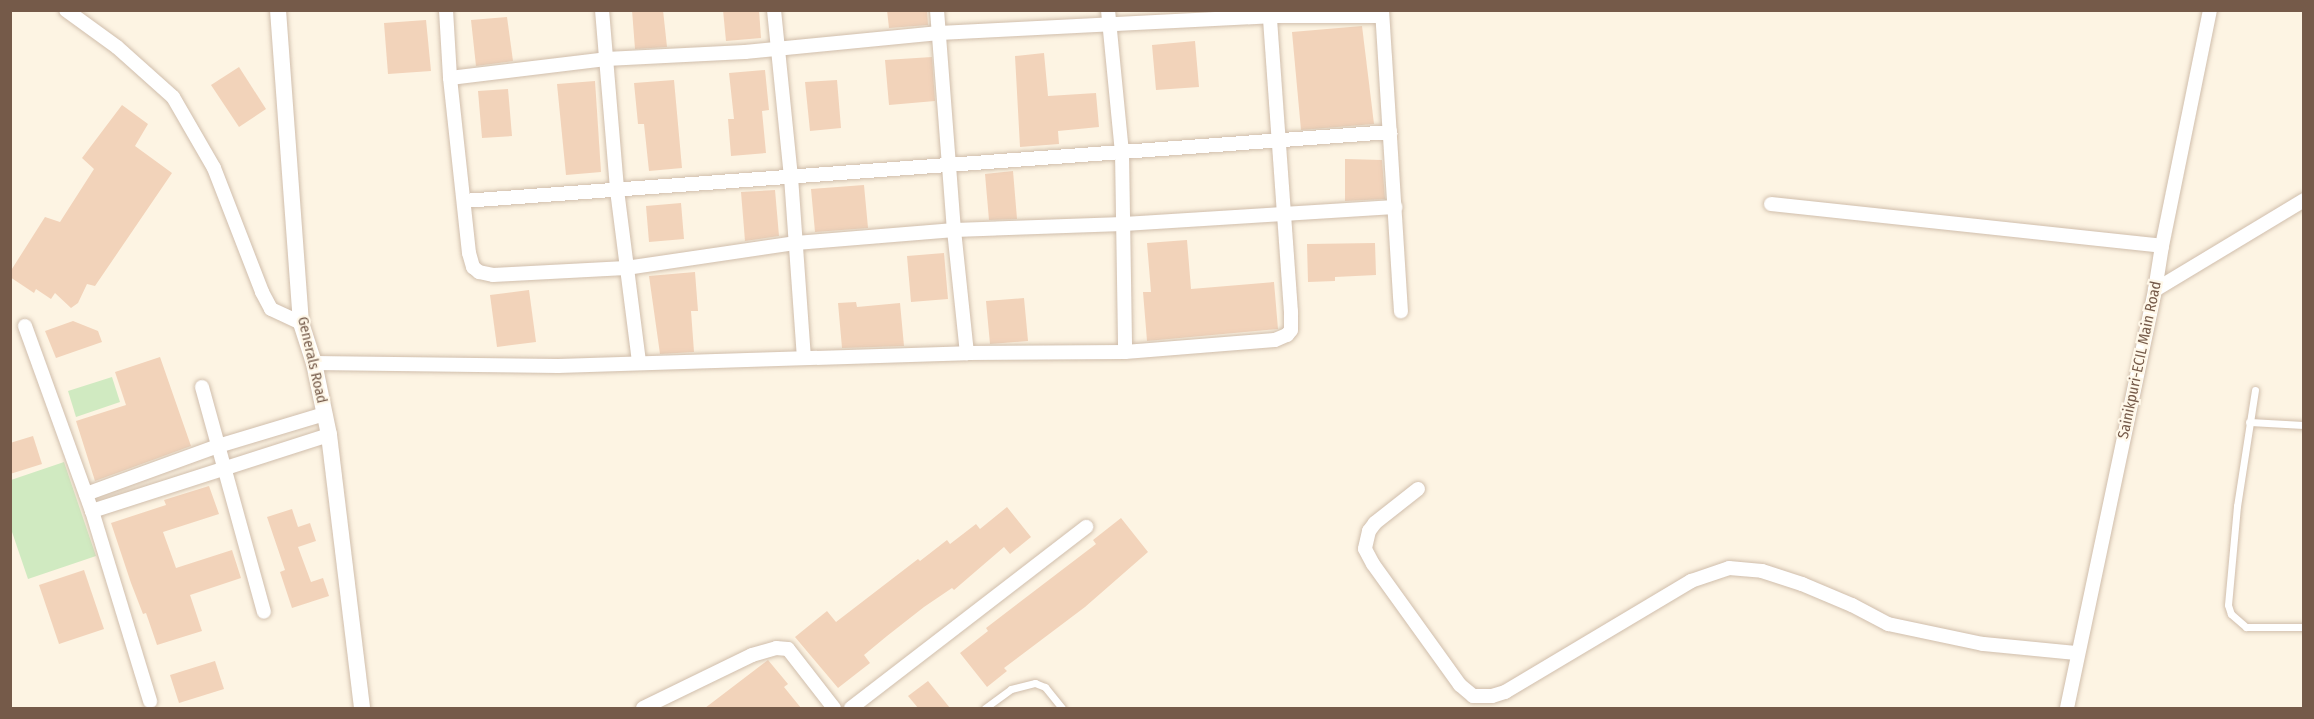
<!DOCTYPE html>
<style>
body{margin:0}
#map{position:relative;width:2314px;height:719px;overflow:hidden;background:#fdf4e3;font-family:"Fira Sans Condensed",sans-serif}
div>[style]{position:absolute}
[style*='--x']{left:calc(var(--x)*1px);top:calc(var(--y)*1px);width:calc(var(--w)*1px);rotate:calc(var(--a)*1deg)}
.green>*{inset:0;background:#d0eac1}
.building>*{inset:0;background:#f2d3ba}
.roads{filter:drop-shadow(0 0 2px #d0beac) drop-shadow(0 0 2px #d0beac)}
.service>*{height:7px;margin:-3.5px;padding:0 3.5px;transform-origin:3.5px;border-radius:3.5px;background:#fff}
.minor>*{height:14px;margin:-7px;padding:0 7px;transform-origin:7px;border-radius:7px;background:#fff}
.tertiary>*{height:16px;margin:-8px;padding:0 8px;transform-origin:8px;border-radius:8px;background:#fff}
span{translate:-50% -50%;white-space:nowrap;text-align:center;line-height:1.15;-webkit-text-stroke:4.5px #fff8e9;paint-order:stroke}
.street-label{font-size:15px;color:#755a49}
.frame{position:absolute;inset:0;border:12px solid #755a49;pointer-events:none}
</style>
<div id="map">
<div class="green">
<i style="clip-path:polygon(112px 377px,120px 402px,76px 417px,68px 391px)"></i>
<i style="clip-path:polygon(64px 462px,96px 556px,28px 579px,11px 529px,11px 480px)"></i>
</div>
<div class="building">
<i style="clip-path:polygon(632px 10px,663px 10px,667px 47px,635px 49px)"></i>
<i style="clip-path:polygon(723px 10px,759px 10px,761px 38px,726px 41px)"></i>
<i style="clip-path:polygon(887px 10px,927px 10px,928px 25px,889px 28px)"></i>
<i style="clip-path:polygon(507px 17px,513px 61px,476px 66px,471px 20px)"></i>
<i style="clip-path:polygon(426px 20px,431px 71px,388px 74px,384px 23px)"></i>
<i style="clip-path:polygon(1362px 26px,1374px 124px,1301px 130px,1292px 32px)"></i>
<i style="clip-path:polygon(1195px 41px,1199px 87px,1156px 90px,1152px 45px)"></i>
<i style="clip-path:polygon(1044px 53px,1048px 96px,1096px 93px,1099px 127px,1058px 131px,1059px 144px,1020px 147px,1015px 56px)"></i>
<i style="clip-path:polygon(932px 57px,935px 101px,889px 105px,885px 60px)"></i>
<i style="clip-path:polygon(239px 67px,266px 109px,239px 127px,211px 85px)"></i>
<i style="clip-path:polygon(765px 70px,769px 110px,762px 111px,766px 153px,731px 156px,728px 119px,734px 119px,729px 73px)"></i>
<i style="clip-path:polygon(674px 80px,682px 168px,649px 171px,644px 124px,638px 124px,634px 83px)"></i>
<i style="clip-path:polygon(837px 80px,841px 128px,810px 131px,805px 82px)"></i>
<i style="clip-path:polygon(595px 81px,601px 172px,566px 175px,557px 84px)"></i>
<i style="clip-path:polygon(508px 89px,512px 136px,482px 138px,478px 91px)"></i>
<i style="clip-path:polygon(122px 105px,148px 124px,135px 146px,172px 173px,95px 286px,87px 284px,78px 303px,71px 308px,55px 293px,51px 299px,36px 289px,34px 293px,10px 277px,10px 272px,45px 217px,60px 222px,94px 169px,82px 158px)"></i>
<i style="clip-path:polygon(1345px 159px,1382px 160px,1385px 199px,1345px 201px)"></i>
<i style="clip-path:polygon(1013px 171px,1017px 219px,989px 220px,985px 174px)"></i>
<i style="clip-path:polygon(864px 185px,868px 228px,815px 232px,811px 189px)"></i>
<i style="clip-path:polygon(775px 190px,779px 236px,745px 241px,741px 192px)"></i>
<i style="clip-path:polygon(681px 203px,684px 239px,649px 242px,646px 206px)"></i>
<i style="clip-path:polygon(1187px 240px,1191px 289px,1274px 282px,1278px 329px,1147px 341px,1143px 292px,1151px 292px,1147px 243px)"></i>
<i style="clip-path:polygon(1375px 243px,1376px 275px,1335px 277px,1335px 281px,1308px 282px,1307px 244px)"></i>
<i style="clip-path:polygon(944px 253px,948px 299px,911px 302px,907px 256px)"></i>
<i style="clip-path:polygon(695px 272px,698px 311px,691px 311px,694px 352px,660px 354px,649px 276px)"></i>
<i style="clip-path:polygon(529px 290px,536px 342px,497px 347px,490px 295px)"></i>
<i style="clip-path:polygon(1024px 298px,1028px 341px,990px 344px,986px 301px)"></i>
<i style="clip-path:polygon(856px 302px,857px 307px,900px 303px,904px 346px,842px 348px,838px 303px)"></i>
<i style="clip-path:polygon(73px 321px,98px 331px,102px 342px,56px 358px,45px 331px)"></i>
<i style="clip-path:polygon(160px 357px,191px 446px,95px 481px,76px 421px,126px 405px,115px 372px)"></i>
<i style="clip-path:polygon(33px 436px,42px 464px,10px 474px,10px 443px)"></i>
<i style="clip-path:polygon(209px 486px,219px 514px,163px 532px,176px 568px,232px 550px,241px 578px,190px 595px,202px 631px,157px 645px,146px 613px,143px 614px,131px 583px,111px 523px,166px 505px,164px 500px)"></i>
<i style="clip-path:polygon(1007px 507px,1031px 537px,1010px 554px,1004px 547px,954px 590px,952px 588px,924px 607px,887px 636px,864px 655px,870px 663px,838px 688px,795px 637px,827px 611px,836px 622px,918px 559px,920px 561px,947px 540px,950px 544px,976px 524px,980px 529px)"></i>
<i style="clip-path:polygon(292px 509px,298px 527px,310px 523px,316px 541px,298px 547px,311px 582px,323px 578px,329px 596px,292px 608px,280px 572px,285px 570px,267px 517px)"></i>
<i style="clip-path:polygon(1121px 518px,1148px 552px,1085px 607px,1004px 668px,1007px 671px,987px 687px,960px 653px,988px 631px,986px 628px,1096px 544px,1093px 540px)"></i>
<i style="clip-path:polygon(84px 570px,104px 629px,59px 644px,39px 585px)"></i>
<i style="clip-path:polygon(768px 660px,788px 684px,784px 687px,801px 708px,705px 708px)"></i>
<i style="clip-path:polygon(215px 661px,224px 689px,179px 703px,170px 675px)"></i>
<i style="clip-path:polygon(928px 681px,950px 708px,918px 708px,908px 696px)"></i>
</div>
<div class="roads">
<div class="service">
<i style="--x:2255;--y:390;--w:117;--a:98.8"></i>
<i style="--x:2237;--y:506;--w:99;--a:95.2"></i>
<i style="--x:2228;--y:605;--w:9;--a:72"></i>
<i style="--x:2231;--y:614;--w:20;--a:41"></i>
<i style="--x:2246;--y:627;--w:58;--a:0"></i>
<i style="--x:2249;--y:422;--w:55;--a:3.1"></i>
<i style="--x:985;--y:708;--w:32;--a:-36"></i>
<i style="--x:1011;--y:689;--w:25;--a:-14"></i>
<i style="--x:1035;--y:683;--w:11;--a:22"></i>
<i style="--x:1045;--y:687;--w:27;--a:51"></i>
</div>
<div class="minor">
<i style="--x:66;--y:10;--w:63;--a:36"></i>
<i style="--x:117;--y:47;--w:75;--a:41.8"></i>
<i style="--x:173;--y:97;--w:82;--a:60"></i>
<i style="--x:214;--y:168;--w:133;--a:68.8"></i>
<i style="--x:262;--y:292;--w:19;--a:62"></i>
<i style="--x:271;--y:309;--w:33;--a:25"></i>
<i style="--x:446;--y:10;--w:68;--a:86.6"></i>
<i style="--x:450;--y:78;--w:176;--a:83.8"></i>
<i style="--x:469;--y:253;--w:15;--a:74"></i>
<i style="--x:473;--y:267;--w:8;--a:40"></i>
<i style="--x:479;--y:272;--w:14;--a:12"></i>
<i style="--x:493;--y:275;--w:133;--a:-3"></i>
<i style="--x:626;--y:268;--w:172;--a:-8.4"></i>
<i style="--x:796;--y:243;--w:159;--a:-4.7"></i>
<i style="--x:954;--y:230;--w:169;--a:-2"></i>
<i style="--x:1123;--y:224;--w:273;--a:-3.6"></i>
<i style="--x:602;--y:10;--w:181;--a:85.2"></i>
<i style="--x:617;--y:190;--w:173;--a:82.7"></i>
<i style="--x:774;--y:10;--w:168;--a:84.2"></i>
<i style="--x:791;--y:177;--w:180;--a:85.9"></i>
<i style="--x:937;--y:10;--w:221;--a:85.6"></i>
<i style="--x:954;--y:230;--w:124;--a:84"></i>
<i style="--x:1108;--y:10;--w:143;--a:84.4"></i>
<i style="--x:1122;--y:152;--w:200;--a:89.1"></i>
<i style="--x:1382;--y:10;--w:302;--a:86.4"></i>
<i style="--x:450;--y:78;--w:157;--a:-6.9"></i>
<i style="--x:606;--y:59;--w:139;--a:-2.9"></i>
<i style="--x:745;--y:52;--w:195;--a:-5.6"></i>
<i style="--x:939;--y:33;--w:331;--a:-2.9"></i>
<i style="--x:1270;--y:16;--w:112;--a:0"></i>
<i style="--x:464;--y:201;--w:929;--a:-4.26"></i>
<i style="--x:1771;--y:204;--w:393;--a:6.1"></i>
<i style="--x:2155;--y:290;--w:174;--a:-31.1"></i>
<i style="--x:25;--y:326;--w:197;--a:70.1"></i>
<i style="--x:92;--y:511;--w:199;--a:73"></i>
<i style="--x:314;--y:363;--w:244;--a:0.7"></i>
<i style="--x:558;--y:366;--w:409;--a:-1.8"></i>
<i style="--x:967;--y:353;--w:158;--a:-0.4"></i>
<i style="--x:1125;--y:352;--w:150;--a:-4.6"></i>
<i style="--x:1275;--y:340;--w:13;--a:-23"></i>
<i style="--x:1287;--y:335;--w:6;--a:-51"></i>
<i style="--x:1291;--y:330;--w:18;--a:-90"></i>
<i style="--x:1291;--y:312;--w:297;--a:-94.1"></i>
<i style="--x:202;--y:387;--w:233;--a:74.6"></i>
<i style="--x:1418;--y:489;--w:55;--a:141.7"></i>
<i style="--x:1375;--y:523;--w:10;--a:127"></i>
<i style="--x:1369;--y:531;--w:18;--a:103"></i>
<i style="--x:1365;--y:549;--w:17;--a:62"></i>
<i style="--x:1373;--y:564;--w:149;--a:54.3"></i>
<i style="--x:1460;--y:685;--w:17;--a:40"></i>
<i style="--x:1473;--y:696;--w:19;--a:0"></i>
<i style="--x:1492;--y:696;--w:14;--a:-17"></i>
<i style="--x:1505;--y:692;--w:217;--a:-30.8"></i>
<i style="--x:1691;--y:581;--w:40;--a:-18.9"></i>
<i style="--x:1729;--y:568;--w:33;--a:5"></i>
<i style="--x:1762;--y:571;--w:42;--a:18"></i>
<i style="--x:1802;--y:584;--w:54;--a:22.8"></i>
<i style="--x:1852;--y:605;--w:41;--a:27.8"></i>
<i style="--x:1888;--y:624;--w:97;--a:11.9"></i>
<i style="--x:1983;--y:644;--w:94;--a:5.5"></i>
<i style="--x:86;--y:494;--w:140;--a:-20"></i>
<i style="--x:218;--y:446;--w:112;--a:-16.7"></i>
<i style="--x:92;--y:511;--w:249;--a:-17.8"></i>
<i style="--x:643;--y:708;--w:121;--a:-25.9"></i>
<i style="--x:752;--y:655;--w:25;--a:-16"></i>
<i style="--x:776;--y:648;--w:12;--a:5"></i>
<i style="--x:788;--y:649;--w:75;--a:52.1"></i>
<i style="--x:851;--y:708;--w:297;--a:-37.6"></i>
<i style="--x:2067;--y:708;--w:427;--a:-78.1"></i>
<i style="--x:2155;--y:290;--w:45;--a:-81"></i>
<i style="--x:2162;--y:246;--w:241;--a:-78.5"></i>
</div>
<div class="tertiary">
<i style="--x:278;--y:10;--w:314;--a:85.8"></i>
<i style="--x:301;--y:323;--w:42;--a:72"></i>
<i style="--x:314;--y:363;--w:74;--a:78.2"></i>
<i style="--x:329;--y:435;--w:275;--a:83.1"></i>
</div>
</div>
<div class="street-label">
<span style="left:312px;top:360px;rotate:77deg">Generals Road</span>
<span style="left:2140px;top:360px;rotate:-78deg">Sainikpuri-ECIL Main Road</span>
</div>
<div class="frame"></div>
</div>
